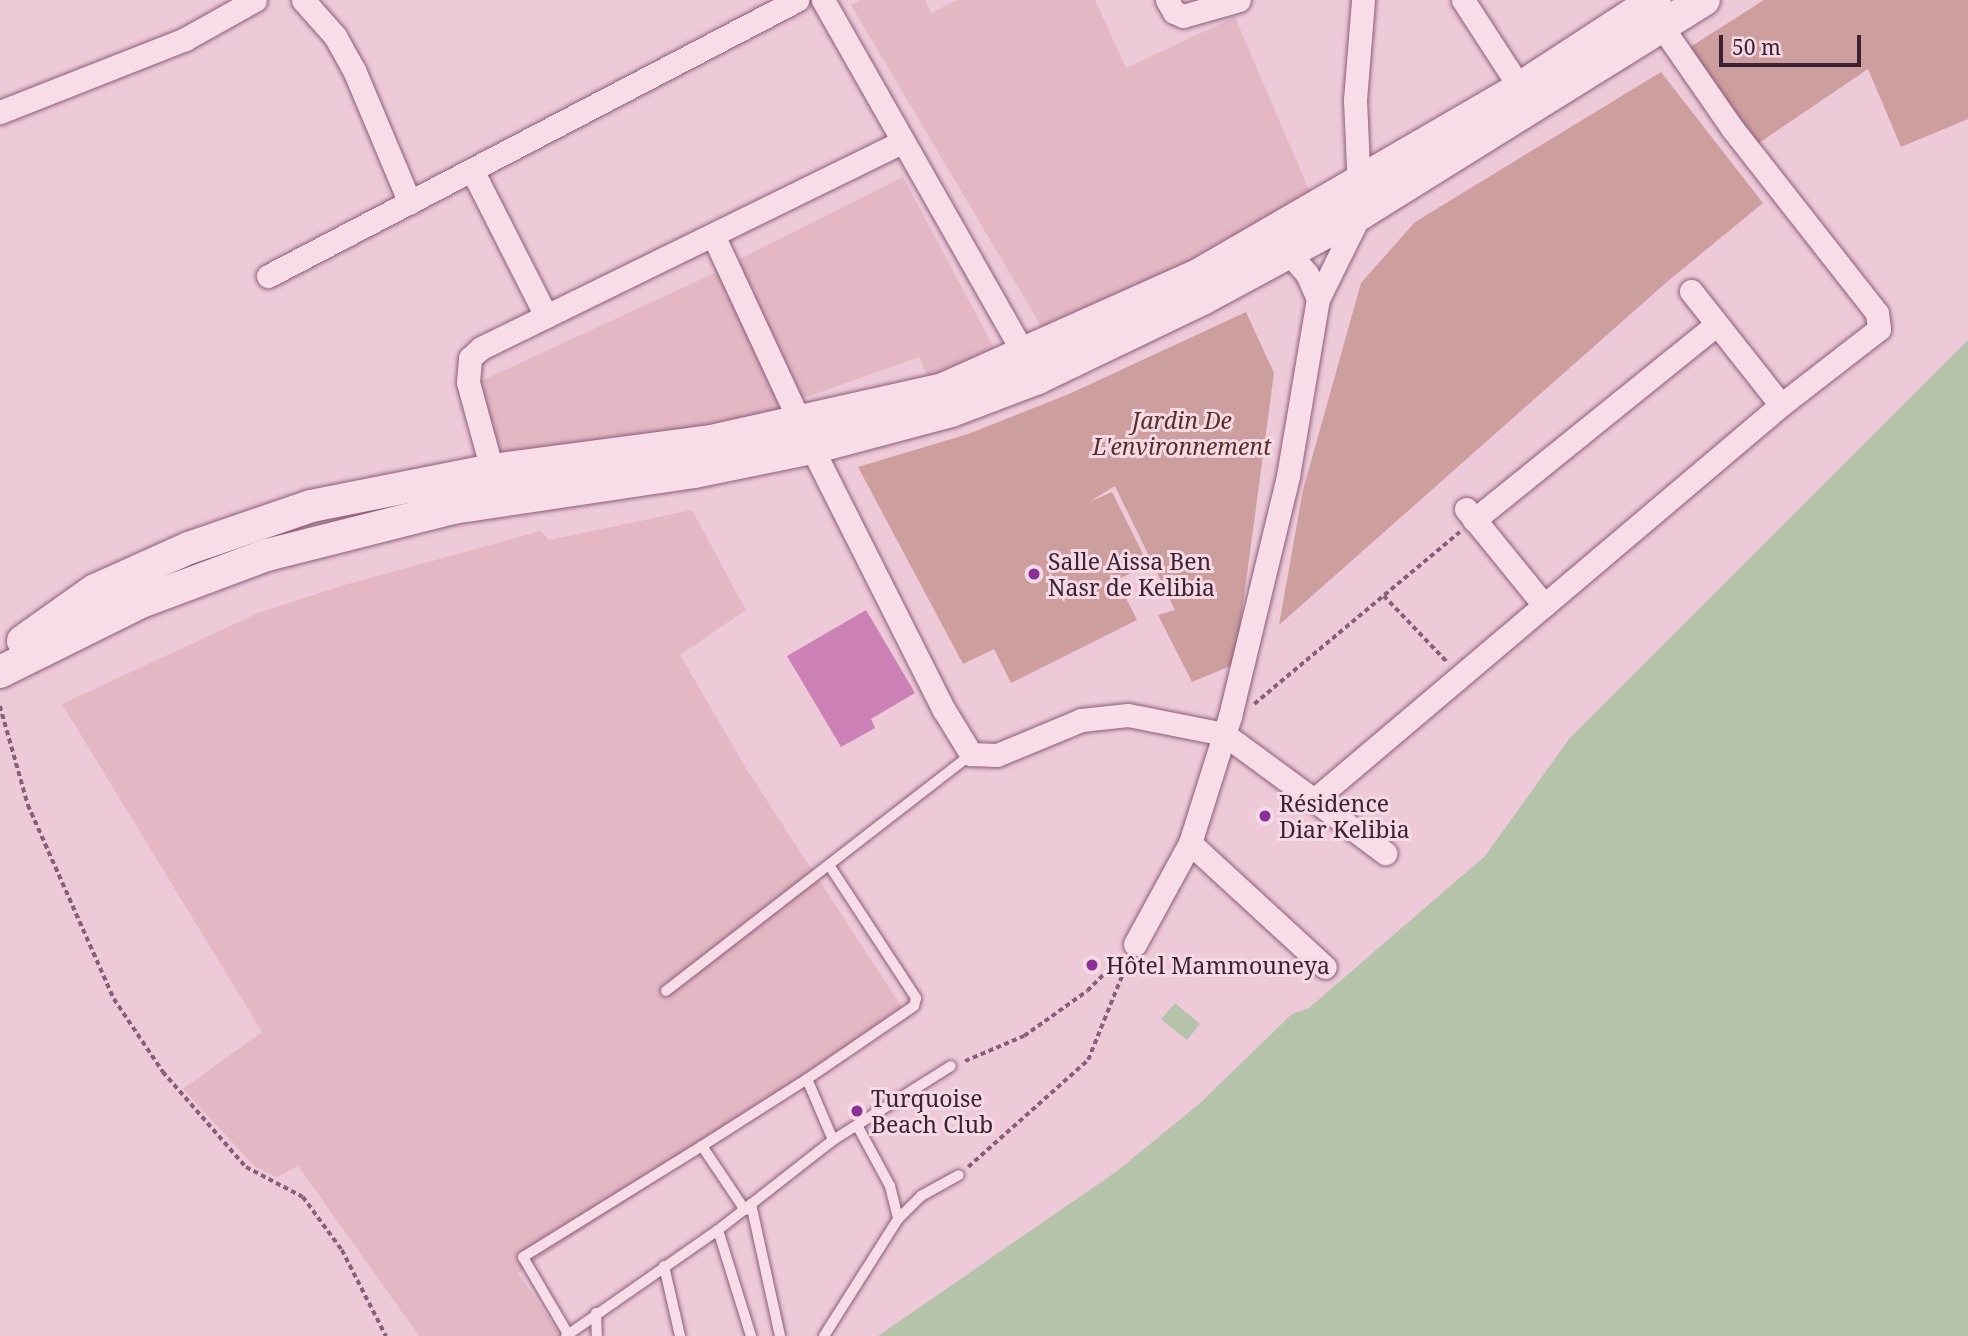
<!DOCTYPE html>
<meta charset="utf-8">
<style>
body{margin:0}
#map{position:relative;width:1968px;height:1336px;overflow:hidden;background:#eecad9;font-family:"Noto Serif",serif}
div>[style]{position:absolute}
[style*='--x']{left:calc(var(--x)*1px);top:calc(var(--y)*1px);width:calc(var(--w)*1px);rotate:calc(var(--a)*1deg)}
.farmland>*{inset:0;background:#e4b7c4}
.green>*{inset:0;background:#cc9e9e}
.water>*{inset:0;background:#b4c3aa}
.building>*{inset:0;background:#cb81b5}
.path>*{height:3.5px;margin-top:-1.75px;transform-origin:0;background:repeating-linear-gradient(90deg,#8a5e78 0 5px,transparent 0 8.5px)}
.roads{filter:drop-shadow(0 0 2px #8a5e78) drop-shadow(0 0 2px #8a5e78)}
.lane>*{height:10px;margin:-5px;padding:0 5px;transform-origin:5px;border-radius:5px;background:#f8dde9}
.street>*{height:23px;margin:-11.5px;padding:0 11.5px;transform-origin:11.5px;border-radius:11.5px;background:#f8dde9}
.secondary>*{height:32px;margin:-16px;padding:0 16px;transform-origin:16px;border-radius:16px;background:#f8dde9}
.dots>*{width:19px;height:19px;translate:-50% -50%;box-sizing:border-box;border:4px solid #f5d9e5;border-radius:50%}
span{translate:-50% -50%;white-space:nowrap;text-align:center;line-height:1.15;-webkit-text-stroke:6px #f5d9e5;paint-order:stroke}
.park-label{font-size:23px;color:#572f29;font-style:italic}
.poi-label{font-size:23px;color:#3b2132}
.left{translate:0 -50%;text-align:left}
.scale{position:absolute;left:1719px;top:35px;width:142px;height:32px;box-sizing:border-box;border:4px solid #3b2132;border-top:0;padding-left:9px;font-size:21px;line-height:24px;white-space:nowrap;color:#3b2132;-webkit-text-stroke:5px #f5d9e5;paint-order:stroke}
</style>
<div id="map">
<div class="farmland">
<i style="clip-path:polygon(860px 0,925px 0,931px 13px,957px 0,1095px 0,1126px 68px,1235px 17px,1315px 204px,1047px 336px,851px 5px)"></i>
<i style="clip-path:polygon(903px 177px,1000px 359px,931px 383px,919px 357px,801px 399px,738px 260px)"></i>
<i style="clip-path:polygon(719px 271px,790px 424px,498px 464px,481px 381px)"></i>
<i style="clip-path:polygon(692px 510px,746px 610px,680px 655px,747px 770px,907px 1015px,518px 1273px,561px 1336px,419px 1336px,298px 1166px,277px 1177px,254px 1166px,183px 1089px,262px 1032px,62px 704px,258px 613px,341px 586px,541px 531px,549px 540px)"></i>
</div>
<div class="green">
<i style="clip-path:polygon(1764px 0,1968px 0,1968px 119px,1901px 147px,1868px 69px,1756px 145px,1684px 51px)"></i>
<i style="clip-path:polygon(1661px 72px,1763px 203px,1668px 281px,1279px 625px,1303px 490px,1361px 283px,1415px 222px)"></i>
<i style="clip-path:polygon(1246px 312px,1274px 373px,1235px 664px,1192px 682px,1158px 615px,1175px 610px,1115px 486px,1089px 502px,1112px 492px,1148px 564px,1117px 580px,1137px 620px,1011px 683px,994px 649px,963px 664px,858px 467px,968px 434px,1069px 394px)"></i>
</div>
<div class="water">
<i style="clip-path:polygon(1968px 340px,1968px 1336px,878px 1336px,1117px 1171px,1199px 1104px,1292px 1014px,1309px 1008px,1485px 856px,1569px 739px)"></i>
<i style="clip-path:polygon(1175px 1003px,1200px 1024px,1187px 1040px,1161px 1019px)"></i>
</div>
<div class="building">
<i style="clip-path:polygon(866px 610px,915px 693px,871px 719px,875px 728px,841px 747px,787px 656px)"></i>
</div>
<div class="path">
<i style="--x:1384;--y:596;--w:93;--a:46.3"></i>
<i style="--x:1254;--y:704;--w:268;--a:-39.9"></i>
<i style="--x:0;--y:706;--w:103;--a:74.2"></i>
<i style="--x:28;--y:805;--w:212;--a:66.1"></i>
<i style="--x:114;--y:999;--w:88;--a:56.1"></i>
<i style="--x:163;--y:1072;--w:126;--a:48.9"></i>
<i style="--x:246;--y:1167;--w:64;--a:27.8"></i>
<i style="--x:303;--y:1197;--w:66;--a:53.7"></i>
<i style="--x:342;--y:1250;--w:97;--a:62.9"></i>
<i style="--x:965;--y:1061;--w:64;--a:-23"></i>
<i style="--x:1024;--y:1036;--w:77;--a:-35.5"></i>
<i style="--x:1087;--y:991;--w:47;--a:-45"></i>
<i style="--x:968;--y:1167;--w:161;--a:-41.7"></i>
<i style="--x:1088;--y:1060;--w:105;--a:-68.1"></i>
</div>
<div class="roads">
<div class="lane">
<i style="--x:829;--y:865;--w:159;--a:56.8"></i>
<i style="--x:916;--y:998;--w:8;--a:104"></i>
<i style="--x:914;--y:1006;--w:130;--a:145.7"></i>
<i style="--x:807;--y:1079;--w:66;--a:66.9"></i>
<i style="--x:666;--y:991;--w:386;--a:-37.8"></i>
<i style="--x:858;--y:1127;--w:67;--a:61.5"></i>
<i style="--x:890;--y:1186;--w:34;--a:76"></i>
<i style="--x:751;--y:1204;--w:135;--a:77.6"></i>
<i style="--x:745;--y:1210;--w:77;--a:-123.9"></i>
<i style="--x:702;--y:1146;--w:125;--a:-32.5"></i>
<i style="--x:718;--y:1230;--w:111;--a:72.7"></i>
<i style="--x:664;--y:1266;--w:72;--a:77.1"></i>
<i style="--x:596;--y:1313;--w:23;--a:88"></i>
<i style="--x:568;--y:1334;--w:89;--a:-120.3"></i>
<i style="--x:523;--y:1257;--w:211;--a:-31.8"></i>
<i style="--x:566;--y:1336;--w:185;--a:-34.9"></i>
<i style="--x:718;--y:1230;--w:146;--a:-38"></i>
<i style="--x:833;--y:1140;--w:139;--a:-32.1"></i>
<i style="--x:824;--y:1336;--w:138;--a:-57.7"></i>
<i style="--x:898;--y:1219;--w:33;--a:-45"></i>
<i style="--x:921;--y:1196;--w:43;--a:-28.9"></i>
</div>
<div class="street">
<i style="--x:303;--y:0;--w:48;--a:48.4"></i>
<i style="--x:335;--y:36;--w:39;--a:61"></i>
<i style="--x:354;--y:70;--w:144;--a:67.2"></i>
<i style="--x:823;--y:0;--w:421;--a:60.4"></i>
<i style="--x:1167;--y:0;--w:14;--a:60"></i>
<i style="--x:1174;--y:12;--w:10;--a:24"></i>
<i style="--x:1183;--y:16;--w:58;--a:-15.9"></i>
<i style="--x:1463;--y:0;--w:119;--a:57"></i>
<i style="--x:0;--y:112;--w:199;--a:-21.5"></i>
<i style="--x:185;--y:39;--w:80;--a:-29.1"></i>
<i style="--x:472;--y:170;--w:164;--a:63.1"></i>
<i style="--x:714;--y:237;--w:233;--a:65.1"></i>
<i style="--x:812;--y:448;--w:293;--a:63.3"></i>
<i style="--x:944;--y:710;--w:52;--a:58.5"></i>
<i style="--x:971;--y:754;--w:26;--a:2"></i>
<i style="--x:997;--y:755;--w:91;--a:-22.6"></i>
<i style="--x:1081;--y:720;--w:47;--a:-6.1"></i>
<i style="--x:1128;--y:715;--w:98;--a:11.2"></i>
<i style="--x:1224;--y:734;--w:112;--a:36.3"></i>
<i style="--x:1314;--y:800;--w:612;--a:-40.23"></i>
<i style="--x:1781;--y:405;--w:124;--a:-37.8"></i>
<i style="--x:1879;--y:329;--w:16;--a:-97"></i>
<i style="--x:1877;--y:313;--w:235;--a:-128.1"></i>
<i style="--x:1732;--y:128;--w:139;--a:-124.7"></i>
<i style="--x:1288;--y:252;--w:29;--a:49"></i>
<i style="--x:1307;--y:274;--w:27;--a:66"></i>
<i style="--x:268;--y:276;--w:597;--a:-27.55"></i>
<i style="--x:1691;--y:291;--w:145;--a:51.7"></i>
<i style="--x:492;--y:470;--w:91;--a:-105.3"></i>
<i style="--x:468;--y:382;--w:24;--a:-85"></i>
<i style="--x:470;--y:358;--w:15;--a:-42"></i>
<i style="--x:481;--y:348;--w:468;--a:-26.1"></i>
<i style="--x:1466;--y:509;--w:124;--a:50.9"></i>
<i style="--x:1474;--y:520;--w:311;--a:-38.9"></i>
<i style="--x:1314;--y:800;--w:89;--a:36.7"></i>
<i style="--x:1190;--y:843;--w:183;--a:42.6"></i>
<i style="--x:1135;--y:944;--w:115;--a:-61.4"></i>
<i style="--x:1190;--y:843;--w:133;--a:-72.5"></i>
<i style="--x:1230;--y:716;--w:247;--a:-76.4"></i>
<i style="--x:1288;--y:476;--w:180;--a:-80.4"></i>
<i style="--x:1318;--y:299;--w:95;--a:-63.7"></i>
<i style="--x:1360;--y:214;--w:114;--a:-92.5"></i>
<i style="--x:1355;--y:100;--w:100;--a:-85.4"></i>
</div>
<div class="secondary">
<i style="--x:23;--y:641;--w:88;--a:-35.3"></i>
<i style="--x:95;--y:590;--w:103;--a:-24.1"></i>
<i style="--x:189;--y:548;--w:129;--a:-19"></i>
<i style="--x:311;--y:506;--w:185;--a:-11.2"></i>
<i style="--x:492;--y:470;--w:216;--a:-7.5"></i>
<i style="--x:706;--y:442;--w:243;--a:-12.6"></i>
<i style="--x:943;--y:389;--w:279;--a:-24.1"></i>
<i style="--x:1198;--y:275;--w:372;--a:-30.1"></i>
<i style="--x:1520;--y:88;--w:161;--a:-33.1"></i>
<i style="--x:0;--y:672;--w:157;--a:-26.4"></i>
<i style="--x:141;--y:602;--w:134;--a:-20.5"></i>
<i style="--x:267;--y:555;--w:192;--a:-14.2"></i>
<i style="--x:453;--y:508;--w:244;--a:-8.5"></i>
<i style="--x:694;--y:472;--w:120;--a:-11.5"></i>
<i style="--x:812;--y:448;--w:144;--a:-14.9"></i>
<i style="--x:951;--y:411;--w:93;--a:-20.8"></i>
<i style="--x:1038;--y:378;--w:184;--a:-25.7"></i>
<i style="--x:1204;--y:298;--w:177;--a:-28.3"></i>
<i style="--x:1360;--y:214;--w:405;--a:-31.9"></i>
</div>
</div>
<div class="dots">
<i style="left:1034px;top:574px;background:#8b3098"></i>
<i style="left:1265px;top:816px;background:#8b3098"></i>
<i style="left:1092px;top:965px;background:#8b3098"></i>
<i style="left:857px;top:1111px;background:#8b3098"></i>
</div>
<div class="park-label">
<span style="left:1182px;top:433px">Jardin De<br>L'environnement</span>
</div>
<div class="poi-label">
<span class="left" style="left:1048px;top:574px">Salle Aissa Ben<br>Nasr de Kelibia</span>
<span class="left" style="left:1279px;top:816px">Résidence<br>Diar Kelibia</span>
<span class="left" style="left:1106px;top:965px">Hôtel Mammouneya</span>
<span class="left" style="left:871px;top:1111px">Turquoise<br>Beach Club</span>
</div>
<div class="scale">50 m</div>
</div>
